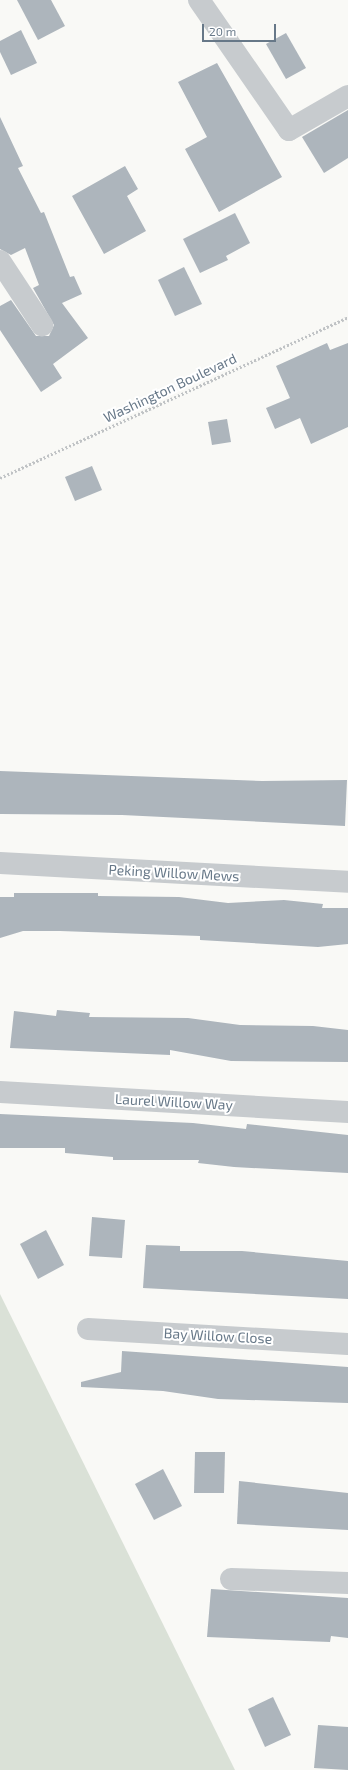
<!DOCTYPE html>
<style>
body{margin:0}
#map{position:relative;width:348px;height:1770px;overflow:hidden;background:#f9f9f6;font-family:"Exo 2",sans-serif}
div>[style]{position:absolute}
[style*='--x']{left:calc(var(--x)*1px);top:calc(var(--y)*1px);width:calc(var(--w)*1px);rotate:calc(var(--a)*1deg)}
.green>*{inset:0;background:#dae1d7}
.building>*{inset:0;background:#adb5bc}
.path>*{height:2.5px;margin-top:-1.25px;transform-origin:0;background:repeating-linear-gradient(90deg,#c0c3c5 0 2px,transparent 0 4px)}
.minor>*{height:22px;margin:-11px;padding:0 11px;transform-origin:11px;border-radius:11px;background:#c7cbce}
span{translate:-50% -50%;white-space:nowrap;text-align:center;line-height:1.15;-webkit-text-stroke:4px #fff;paint-order:stroke}
.street-label{font-size:14px;color:#677888}
.scale{position:absolute;left:202px;top:24px;width:74px;height:18px;box-sizing:border-box;border:2px solid #677888;border-top:0;padding-left:5px;font-size:12px;line-height:14px;white-space:nowrap;color:#677888;-webkit-text-stroke:3px #fff;paint-order:stroke}
</style>
<div id="map">
<div class="green">
<i style="clip-path:polygon(0 1294px,235px 1770px,0 1770px)"></i>
</div>
<div class="building">
<i style="clip-path:polygon(17px 0,51px 0,65px 26px,38px 40px)"></i>
<i style="clip-path:polygon(21px 30px,37px 63px,11px 75px,0 52px,0 41px)"></i>
<i style="clip-path:polygon(286px 33px,306px 68px,286px 79px,266px 44px)"></i>
<i style="clip-path:polygon(217px 63px,282px 177px,219px 212px,185px 149px,207px 137px,178px 82px)"></i>
<i style="clip-path:polygon(348px 110px,348px 158px,324px 173px,302px 137px)"></i>
<i style="clip-path:polygon(0 117px,23px 166px,18px 168px,41px 213px,44px 212px,70px 277px,74px 276px,82px 294px,62px 303px,88px 338px,53px 364px,62px 378px,41px 392px,0 330px,0 306px,11px 300px,36px 336px,49px 336px,54px 325px,33px 288px,39px 285px,25px 248px,11px 255px,0 249px)"></i>
<i style="clip-path:polygon(125px 166px,138px 189px,127px 196px,146px 231px,104px 254px,72px 196px)"></i>
<i style="clip-path:polygon(235px 213px,250px 243px,226px 256px,228px 260px,200px 273px,183px 239px)"></i>
<i style="clip-path:polygon(184px 267px,202px 304px,175px 316px,158px 280px)"></i>
<i style="clip-path:polygon(327px 343px,330px 350px,348px 343px,348px 427px,311px 444px,300px 418px,275px 429px,266px 408px,290px 398px,276px 366px)"></i>
<i style="clip-path:polygon(227px 419px,231px 442px,212px 445px,208px 422px)"></i>
<i style="clip-path:polygon(92px 466px,102px 490px,75px 501px,65px 477px)"></i>
<i style="clip-path:polygon(0 771px,262px 781px,347px 780px,345px 826px,122px 815px,0 814px)"></i>
<i style="clip-path:polygon(14px 893px,98px 893px,98px 896px,179px 897px,228px 903px,284px 900px,323px 904px,322px 908px,348px 908px,348px 944px,318px 947px,200px 940px,200px 936px,60px 931px,23px 931px,0 938px,0 897px,14px 897px)"></i>
<i style="clip-path:polygon(57px 1010px,90px 1013px,89px 1017px,188px 1018px,240px 1025px,313px 1026px,348px 1030px,348px 1062px,231px 1061px,170px 1050px,170px 1055px,10px 1048px,14px 1011px,56px 1016px)"></i>
<i style="clip-path:polygon(0 1114px,193px 1123px,246px 1129px,247px 1124px,348px 1135px,348px 1173px,234px 1167px,198px 1163px,199px 1160px,113px 1160px,113px 1157px,65px 1153px,65px 1148px,0 1148px)"></i>
<i style="clip-path:polygon(92px 1217px,125px 1220px,122px 1258px,89px 1256px)"></i>
<i style="clip-path:polygon(46px 1230px,64px 1265px,38px 1279px,20px 1244px)"></i>
<i style="clip-path:polygon(146px 1245px,180px 1246px,180px 1251px,242px 1251px,348px 1261px,348px 1299px,143px 1288px)"></i>
<i style="clip-path:polygon(122px 1351px,348px 1367px,348px 1403px,218px 1399px,163px 1391px,81px 1387px,81px 1382px,121px 1372px)"></i>
<i style="clip-path:polygon(195px 1452px,225px 1452px,224px 1493px,194px 1493px)"></i>
<i style="clip-path:polygon(163px 1469px,182px 1506px,154px 1520px,135px 1484px)"></i>
<i style="clip-path:polygon(239px 1481px,348px 1493px,348px 1530px,237px 1524px)"></i>
<i style="clip-path:polygon(211px 1589px,348px 1598px,348px 1638px,331px 1636px,330px 1642px,207px 1637px)"></i>
<i style="clip-path:polygon(273px 1697px,291px 1735px,265px 1747px,248px 1709px)"></i>
<i style="clip-path:polygon(318px 1725px,348px 1727px,348px 1770px,314px 1768px)"></i>
</div>
<div class="path">
<i style="--x:0;--y:478;--w:383;--a:-24.8"></i>
</div>
<div class="minor">
<i style="--x:199;--y:0;--w:158;--a:55.3"></i>
<i style="--x:289;--y:130;--w:68;--a:-30"></i>
<i style="--x:0;--y:261;--w:77;--a:56.7"></i>
<i style="--x:0;--y:863;--w:349;--a:3.1"></i>
<i style="--x:0;--y:1092;--w:349;--a:3.3"></i>
<i style="--x:88;--y:1329;--w:260;--a:3.3"></i>
<i style="--x:231;--y:1579;--w:117;--a:2"></i>
</div>
<div class="street-label">
<span style="left:170px;top:388px;rotate:-25deg">Washington Boulevard</span>
<span style="left:174px;top:873px;rotate:3deg">Peking Willow Mews</span>
<span style="left:174px;top:1102px;rotate:3deg">Laurel Willow Way</span>
<span style="left:218px;top:1336px;rotate:3deg">Bay Willow Close</span>
</div>
<div class="scale">20 m</div>
</div>
